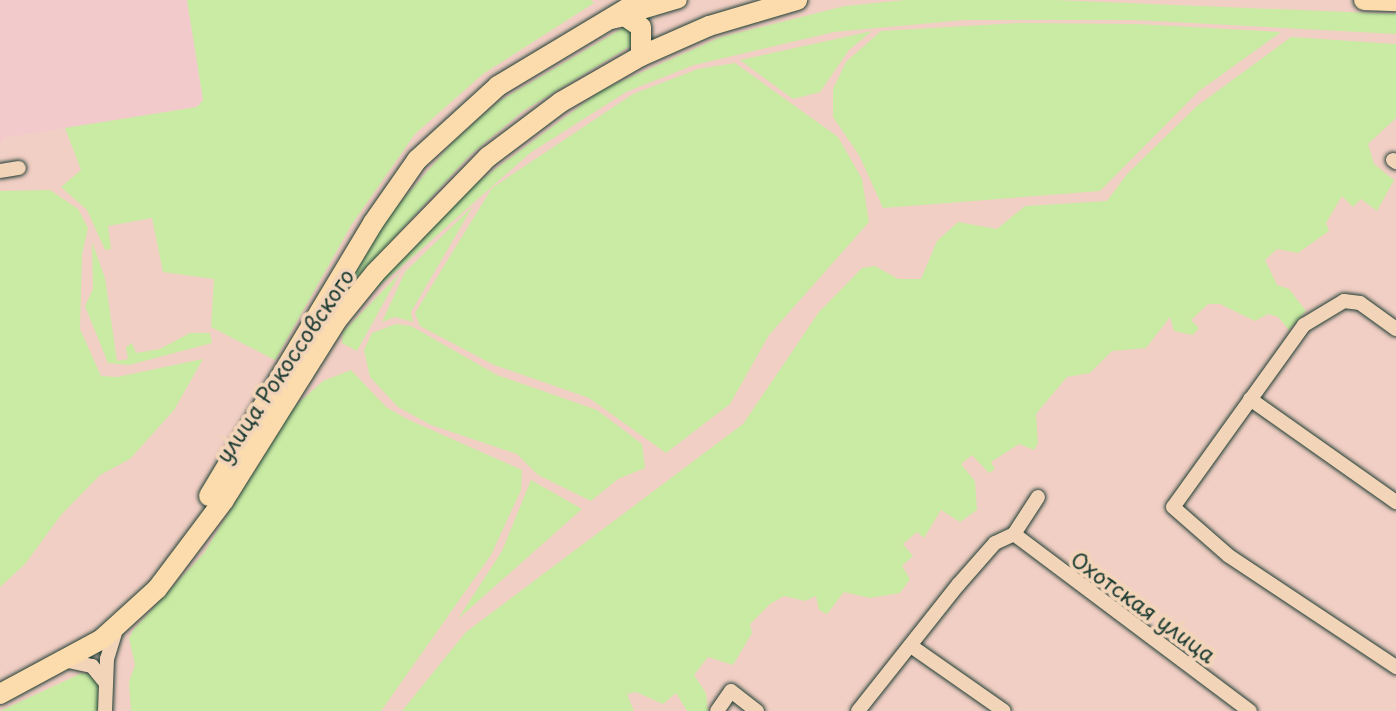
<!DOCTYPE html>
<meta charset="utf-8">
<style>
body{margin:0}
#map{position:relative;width:1396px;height:711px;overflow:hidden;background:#f2cfc4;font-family:"Playpen Sans",sans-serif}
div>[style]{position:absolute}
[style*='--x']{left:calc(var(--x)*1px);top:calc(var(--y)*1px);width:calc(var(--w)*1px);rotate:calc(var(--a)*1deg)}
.built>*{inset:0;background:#f2cacc}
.green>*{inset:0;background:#c9eba4}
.roads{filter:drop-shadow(0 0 2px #1f3d34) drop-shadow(0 0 2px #1f3d34)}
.minor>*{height:14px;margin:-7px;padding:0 7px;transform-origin:7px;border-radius:7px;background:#f2d5b9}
.major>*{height:16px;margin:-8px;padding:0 8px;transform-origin:8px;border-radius:8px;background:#fcdcac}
.highway>*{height:20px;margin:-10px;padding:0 10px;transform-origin:10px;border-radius:10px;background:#fcdcac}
span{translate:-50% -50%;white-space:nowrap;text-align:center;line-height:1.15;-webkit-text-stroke:8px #f2d5b9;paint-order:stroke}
.street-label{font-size:22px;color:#1f3d34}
</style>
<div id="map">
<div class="built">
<i style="clip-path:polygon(0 0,187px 0,203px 100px,197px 107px,3px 138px,0 146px)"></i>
</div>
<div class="green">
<i style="clip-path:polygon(187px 0,591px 0,594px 3px,483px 74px,415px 134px,352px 224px,275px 360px,211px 327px,214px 279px,163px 272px,152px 218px,108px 226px,111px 249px,105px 250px,87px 210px,61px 187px,81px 170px,65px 128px,197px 107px,203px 100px)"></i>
<i style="clip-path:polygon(905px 0,1055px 0,1396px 14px,1396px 34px,1135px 20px,964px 20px,834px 32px,694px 65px,626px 92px,530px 153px,358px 305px,474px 185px,602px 90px,721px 37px,845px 6px)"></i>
<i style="clip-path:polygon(1019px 23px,1137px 24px,1281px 32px,1199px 91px,1100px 191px,883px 208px,859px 155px,833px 117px,833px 89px,846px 62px,881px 31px)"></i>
<i style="clip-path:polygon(623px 28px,635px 30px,632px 45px,523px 111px,470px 155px,343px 293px,391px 213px,454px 141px,498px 102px)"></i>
<i style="clip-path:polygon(872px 31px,849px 50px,820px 92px,793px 99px,740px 60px)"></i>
<i style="clip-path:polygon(1291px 37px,1396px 44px,1396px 118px,1368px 144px,1374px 164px,1394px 180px,1377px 211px,1361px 199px,1353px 207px,1342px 196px,1326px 223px,1329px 231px,1298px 253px,1277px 249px,1265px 260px,1277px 285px,1289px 289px,1306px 311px,1289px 330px,1278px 317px,1268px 314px,1255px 321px,1220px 304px,1208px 304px,1191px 320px,1199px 328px,1193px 335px,1174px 331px,1170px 317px,1146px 348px,1112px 351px,1090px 373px,1067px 377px,1036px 414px,1038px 443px,1034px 450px,1019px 444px,991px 462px,995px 469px,989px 473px,972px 455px,961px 464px,975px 481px,977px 510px,960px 522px,941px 510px,924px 538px,917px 532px,903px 544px,913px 556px,902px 566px,910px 579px,900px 593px,870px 598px,844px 592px,827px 614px,819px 610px,816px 596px,805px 601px,784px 596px,770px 604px,750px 624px,752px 633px,733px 665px,708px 657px,694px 675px,706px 693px,708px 711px,687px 711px,676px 693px,663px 704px,636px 692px,627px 694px,634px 711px,402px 711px,466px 632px,743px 424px,819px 312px,862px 268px,875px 266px,898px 279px,921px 279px,937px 241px,958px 222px,997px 229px,1025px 206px,1107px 201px,1127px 174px,1197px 106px)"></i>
<i style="clip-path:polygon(735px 63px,838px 137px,862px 179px,869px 222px,769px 335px,730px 404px,666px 453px,589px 398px,494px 365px,420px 326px,415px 313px,492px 188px,633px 94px,698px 69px)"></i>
<i style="clip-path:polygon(50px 190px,78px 209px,88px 228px,82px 254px,80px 329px,101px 376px,117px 377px,203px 359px,174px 410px,130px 459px,100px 475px,61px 515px,25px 564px,0 587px,0 191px)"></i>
<i style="clip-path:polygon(473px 206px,411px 312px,413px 322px,395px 317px,382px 322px,405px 272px)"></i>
<i style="clip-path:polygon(92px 242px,105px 278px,117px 361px,128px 359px,126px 347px,132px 343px,136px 353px,160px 349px,190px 333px,210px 333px,212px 343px,129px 365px,108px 363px,85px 306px,93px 289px)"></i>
<i style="clip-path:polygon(400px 273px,357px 351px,342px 343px,343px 332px)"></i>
<i style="clip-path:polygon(396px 324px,411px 326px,497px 375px,597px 410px,642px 444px,645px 468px,618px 479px,591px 501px,538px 475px,517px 454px,431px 425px,398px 407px,370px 377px,364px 350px,372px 333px)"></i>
<i style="clip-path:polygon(351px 370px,386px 407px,407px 419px,522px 470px,521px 490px,491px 555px,381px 711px,131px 711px,129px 682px,135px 665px,129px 638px,134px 629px,204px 553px,294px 407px,323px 381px)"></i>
<i style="clip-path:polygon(531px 480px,582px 509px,458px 619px,502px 551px)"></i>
<i style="clip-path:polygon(82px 673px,93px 675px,98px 683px,98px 711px,0 711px)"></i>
</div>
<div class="roads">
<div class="minor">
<i style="--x:1393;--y:160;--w:4;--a:34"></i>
<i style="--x:0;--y:171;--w:19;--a:-9"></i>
<i style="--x:1396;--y:329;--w:44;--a:-144.2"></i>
<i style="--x:1360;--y:303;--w:16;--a:-173"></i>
<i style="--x:1344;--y:301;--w:47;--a:149"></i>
<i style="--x:1304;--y:325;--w:224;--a:125.7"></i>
<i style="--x:1173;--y:507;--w:74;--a:41.2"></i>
<i style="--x:1229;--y:556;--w:201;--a:33.6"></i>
<i style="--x:1250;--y:399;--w:179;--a:35.2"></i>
<i style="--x:1014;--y:534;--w:295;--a:36.9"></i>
<i style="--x:911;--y:646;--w:113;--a:35"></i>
<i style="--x:68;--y:661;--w:25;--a:12"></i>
<i style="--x:92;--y:666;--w:21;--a:51"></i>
<i style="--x:105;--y:711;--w:52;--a:-87.8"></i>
<i style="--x:107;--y:659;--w:31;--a:-73"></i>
<i style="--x:717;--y:711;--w:24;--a:-55"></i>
<i style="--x:731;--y:691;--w:33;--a:38"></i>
<i style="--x:858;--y:711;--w:161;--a:-51.6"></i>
<i style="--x:958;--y:585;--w:56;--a:-48.6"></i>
<i style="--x:995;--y:543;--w:21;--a:-25"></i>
<i style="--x:1014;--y:534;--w:44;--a:-57"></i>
</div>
<div class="major">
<i style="--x:625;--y:16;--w:56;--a:-16.5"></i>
</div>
<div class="highway">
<i style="--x:1364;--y:0;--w:32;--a:2"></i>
<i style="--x:611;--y:19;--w:14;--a:-12"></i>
<i style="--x:625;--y:16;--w:19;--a:35"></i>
<i style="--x:641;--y:27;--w:29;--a:90"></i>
<i style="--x:209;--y:496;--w:318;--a:-59"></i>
<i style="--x:373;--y:223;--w:77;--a:-55.1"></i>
<i style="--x:417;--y:160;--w:110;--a:-42.4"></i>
<i style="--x:498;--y:86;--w:167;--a:-31"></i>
<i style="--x:0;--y:694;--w:116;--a:-28.3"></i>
<i style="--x:102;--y:639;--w:74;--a:-42.3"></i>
<i style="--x:157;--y:589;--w:111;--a:-53"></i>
<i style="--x:224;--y:500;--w:213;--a:-57.9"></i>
<i style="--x:337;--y:320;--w:60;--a:-51"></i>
<i style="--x:375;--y:273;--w:162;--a:-45.8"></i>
<i style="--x:488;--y:157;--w:91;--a:-37"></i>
<i style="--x:561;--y:102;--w:92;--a:-29.9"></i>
<i style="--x:641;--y:56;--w:74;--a:-23.8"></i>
<i style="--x:709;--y:26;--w:92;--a:-16.5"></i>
</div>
</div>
<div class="street-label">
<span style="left:284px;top:365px;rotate:-56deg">улица Рокоссовского</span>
<span style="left:1144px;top:606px;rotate:36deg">Охотская улица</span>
</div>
</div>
